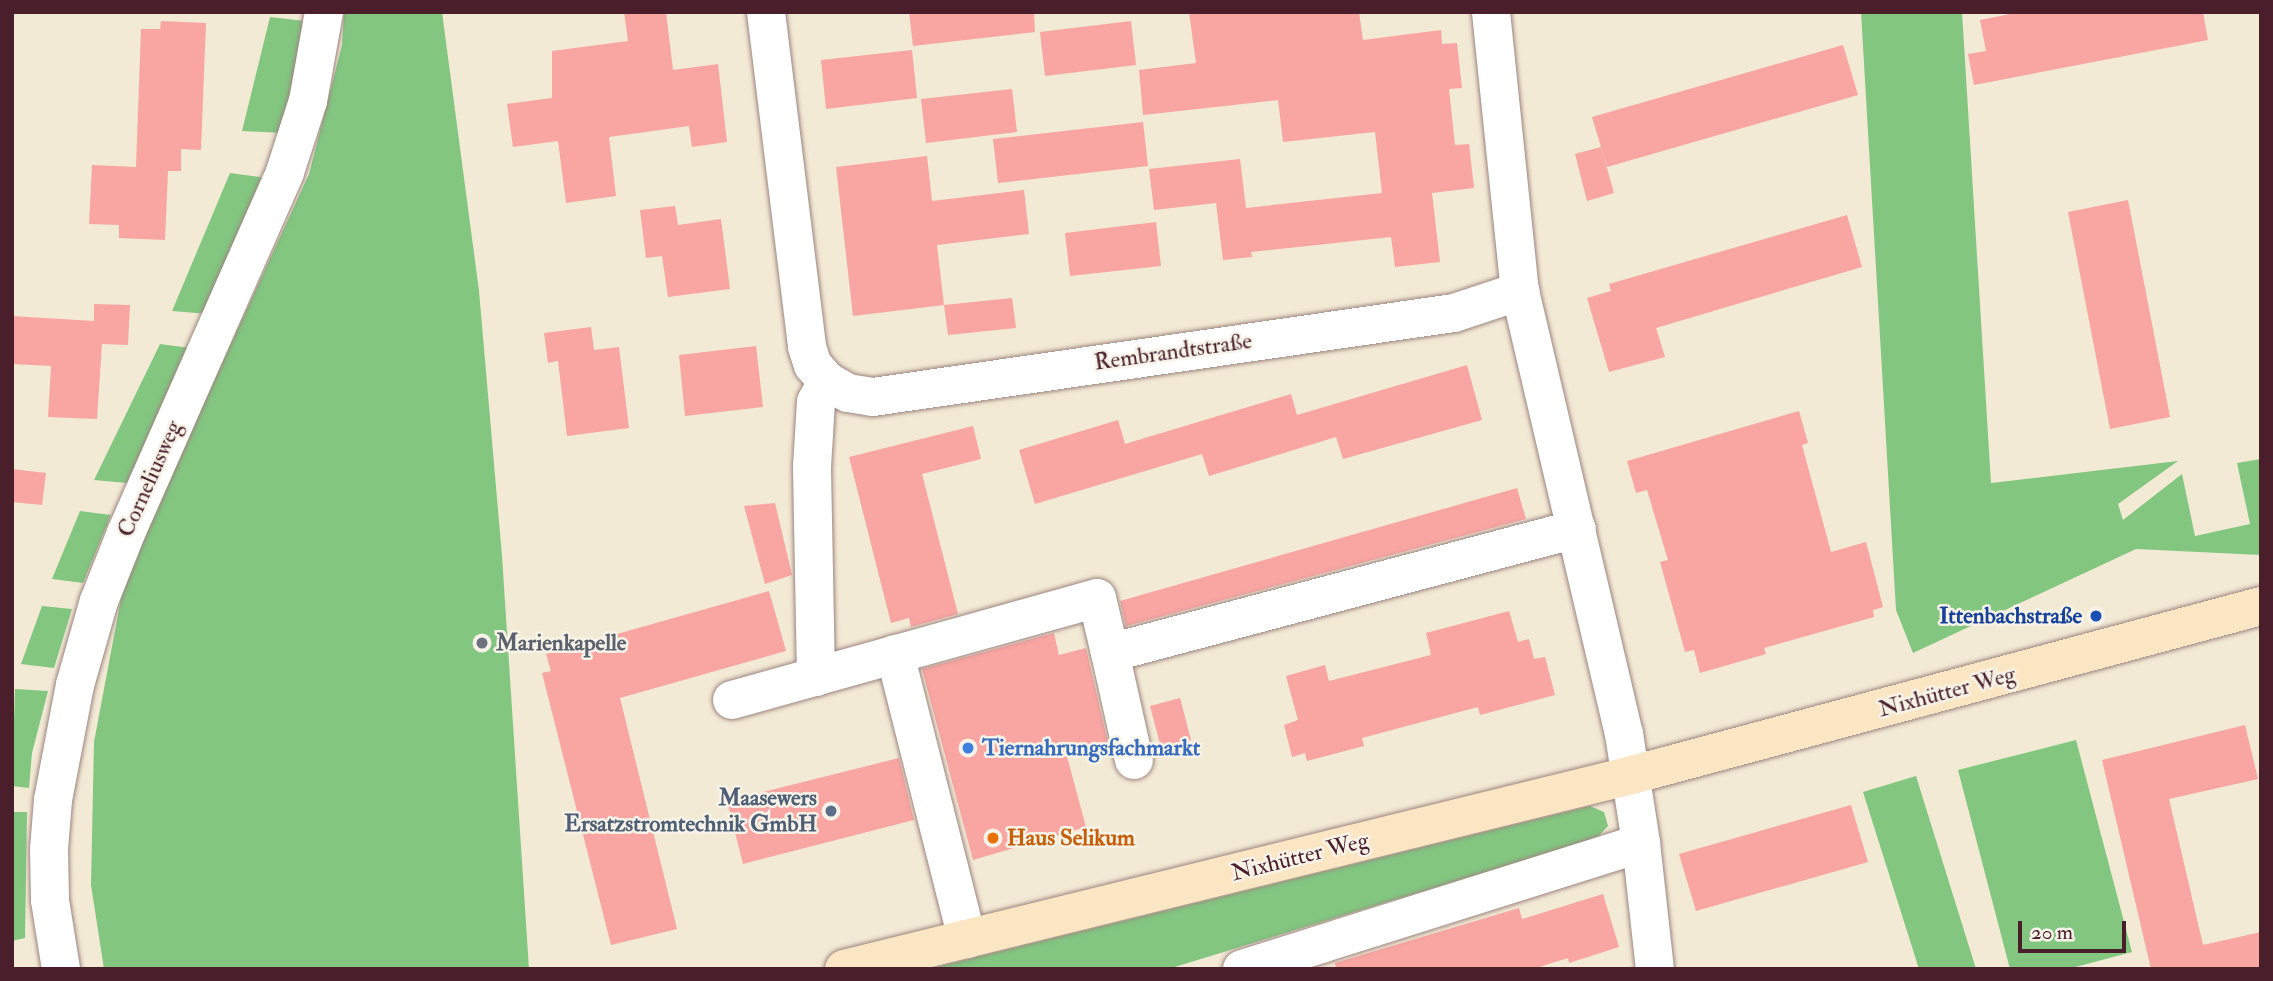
<!DOCTYPE html>
<meta charset="utf-8">
<style>
body{margin:0}
#map{position:relative;width:2273px;height:981px;overflow:hidden;background:#f3ead5;font-family:"IM FELL Double Pica",serif}
div>[style]{position:absolute}
[style*='--x']{left:calc(var(--x)*1px);top:calc(var(--y)*1px);width:calc(var(--w)*1px);rotate:calc(var(--a)*1deg)}
.green>*{inset:0;background:#82c680}
.building>*{inset:0;background:#f9a5a2}
.roads{filter:drop-shadow(0 0 2px #9e8480) drop-shadow(0 0 2px #9e8480)}
.street>*{height:38px;margin:-19px;padding:0 19px;transform-origin:19px;border-radius:19px;background:#fff}
.secondary>*{height:38px;margin:-19px;padding:0 19px;transform-origin:19px;border-radius:19px;background:#fbe6c4}
.dots>*{width:19px;height:19px;translate:-50% -50%;box-sizing:border-box;border:4px solid #f7f3e8;border-radius:50%}
span{translate:-50% -50%;white-space:nowrap;text-align:center;line-height:1.15;-webkit-text-stroke:5px #f7f3e8;paint-order:stroke}
.street-label{font-size:23px;color:#4a1f2b}
.transit-label{font-size:23px;color:#164399;font-weight:700}
.right{translate:-100% -50%;text-align:right}
.worship-label{font-size:23px;color:#5b616d;font-weight:700}
.left{translate:0 -50%;text-align:left}
.shop-label{font-size:23px;color:#366cbe;font-weight:700}
.service-label{font-size:23px;color:#4e5e75;font-weight:700}
.food-label{font-size:23px;color:#c56008;font-weight:700}
.frame{position:absolute;inset:0;border:14px solid #4a1f2b;pointer-events:none}
.scale{position:absolute;left:2018px;top:921px;width:108px;height:32px;box-sizing:border-box;border:4px solid #4a1f2b;border-top:0;padding-left:9px;font-size:21px;line-height:24px;white-space:nowrap;color:#4a1f2b;-webkit-text-stroke:5px #f7f3e8;paint-order:stroke}
</style>
<div id="map">
<div class="green">
<i style="clip-path:polygon(344px 12px,442px 12px,479px 291px,502px 556px,529px 969px,104px 969px,91px 885px,94px 742px,126px 572px,309px 174px,342px 45px)"></i>
<i style="clip-path:polygon(1861px 12px,1962px 12px,1991px 483px,2178px 461px,2118px 504px,2123px 520px,2182px 474px,2195px 536px,2250px 524px,2237px 463px,2261px 459px,2261px 555px,2136px 549px,1913px 653px,1896px 610px)"></i>
<i style="clip-path:polygon(270px 17px,305px 21px,282px 133px,242px 131px)"></i>
<i style="clip-path:polygon(230px 173px,268px 178px,209px 314px,172px 311px)"></i>
<i style="clip-path:polygon(160px 344px,190px 348px,127px 483px,94px 480px)"></i>
<i style="clip-path:polygon(80px 511px,111px 515px,83px 583px,52px 579px)"></i>
<i style="clip-path:polygon(42px 606px,72px 609px,54px 668px,21px 664px)"></i>
<i style="clip-path:polygon(15px 689px,48px 691px,32px 753px,29px 788px,12px 786px)"></i>
<i style="clip-path:polygon(2076px 740px,2132px 952px,2068px 969px,2010px 969px,1958px 770px)"></i>
<i style="clip-path:polygon(1916px 776px,1976px 969px,1919px 969px,1863px 792px)"></i>
<i style="clip-path:polygon(1590px 806px,1604px 812px,1608px 826px,1597px 838px,1168px 969px,928px 969px)"></i>
<i style="clip-path:polygon(12px 812px,27px 812px,25px 938px,12px 941px)"></i>
</div>
<div class="building">
<i style="clip-path:polygon(624px 12px,666px 12px,673px 70px,718px 64px,727px 142px,692px 147px,689px 126px,609px 137px,616px 196px,566px 203px,558px 141px,513px 147px,507px 104px,552px 98px,552px 51px,628px 41px)"></i>
<i style="clip-path:polygon(909px 12px,1034px 12px,1035px 32px,913px 46px)"></i>
<i style="clip-path:polygon(1189px 12px,1359px 12px,1363px 40px,1441px 30px,1442px 44px,1457px 43px,1462px 88px,1449px 89px,1455px 145px,1469px 144px,1474px 188px,1432px 193px,1440px 262px,1395px 267px,1391px 237px,1251px 252px,1252px 257px,1223px 260px,1216px 203px,1154px 210px,1149px 169px,1240px 159px,1246px 208px,1382px 193px,1375px 132px,1283px 142px,1278px 100px,1143px 115px,1139px 70px,1196px 63px)"></i>
<i style="clip-path:polygon(2020px 12px,2203px 12px,2208px 40px,1974px 85px,1968px 54px,1986px 51px,1980px 20px)"></i>
<i style="clip-path:polygon(161px 21px,206px 23px,201px 150px,181px 149px,181px 171px,168px 171px,165px 240px,119px 238px,119px 225px,89px 224px,92px 165px,136px 167px,141px 29px,160px 29px)"></i>
<i style="clip-path:polygon(1131px 21px,1136px 65px,1045px 76px,1040px 32px)"></i>
<i style="clip-path:polygon(1843px 45px,1858px 95px,1607px 167px,1592px 117px)"></i>
<i style="clip-path:polygon(912px 50px,917px 98px,826px 109px,821px 60px)"></i>
<i style="clip-path:polygon(1012px 89px,1017px 132px,926px 143px,921px 99px)"></i>
<i style="clip-path:polygon(1143px 122px,1148px 166px,998px 183px,993px 139px)"></i>
<i style="clip-path:polygon(1601px 147px,1614px 193px,1587px 201px,1575px 154px)"></i>
<i style="clip-path:polygon(927px 156px,932px 201px,1024px 190px,1029px 234px,937px 245px,944px 305px,853px 316px,836px 167px)"></i>
<i style="clip-path:polygon(2128px 200px,2170px 417px,2110px 429px,2068px 212px)"></i>
<i style="clip-path:polygon(675px 206px,678px 225px,721px 219px,730px 289px,668px 297px,662px 256px,646px 258px,640px 210px)"></i>
<i style="clip-path:polygon(1847px 215px,1862px 267px,1656px 328px,1665px 357px,1609px 372px,1587px 298px,1611px 291px,1609px 284px)"></i>
<i style="clip-path:polygon(1156px 222px,1161px 266px,1070px 276px,1065px 233px)"></i>
<i style="clip-path:polygon(1012px 298px,1016px 328px,948px 335px,944px 305px)"></i>
<i style="clip-path:polygon(94px 304px,130px 305px,128px 345px,102px 344px,97px 419px,48px 417px,51px 366px,12px 364px,12px 316px,94px 321px)"></i>
<i style="clip-path:polygon(591px 327px,594px 350px,619px 347px,629px 428px,567px 436px,558px 361px,548px 363px,544px 333px)"></i>
<i style="clip-path:polygon(756px 346px,763px 407px,685px 416px,679px 355px)"></i>
<i style="clip-path:polygon(1467px 365px,1482px 420px,1343px 459px,1336px 437px,1209px 476px,1202px 454px,1035px 504px,1019px 450px,1118px 420px,1125px 444px,1291px 394px,1297px 415px)"></i>
<i style="clip-path:polygon(1799px 411px,1808px 443px,1802px 445px,1831px 552px,1866px 542px,1883px 607px,1873px 610px,1874px 617px,1764px 648px,1766px 654px,1700px 673px,1694px 650px,1685px 652px,1660px 562px,1668px 560px,1647px 490px,1636px 493px,1627px 461px)"></i>
<i style="clip-path:polygon(973px 426px,981px 459px,922px 474px,958px 614px,911px 627px,909px 618px,891px 623px,849px 457px)"></i>
<i style="clip-path:polygon(12px 469px,46px 473px,42px 505px,12px 502px)"></i>
<i style="clip-path:polygon(1517px 488px,1526px 519px,1126px 626px,1120px 601px)"></i>
<i style="clip-path:polygon(775px 503px,792px 575px,765px 584px,744px 506px)"></i>
<i style="clip-path:polygon(769px 591px,786px 651px,620px 698px,677px 929px,611px 945px,542px 673px,551px 671px,546px 654px)"></i>
<i style="clip-path:polygon(1509px 611px,1518px 642px,1529px 639px,1534px 659px,1545px 657px,1555px 695px,1480px 715px,1478px 707px,1362px 738px,1364px 746px,1307px 761px,1305px 753px,1292px 757px,1284px 725px,1298px 720px,1286px 676px,1325px 665px,1329px 681px,1431px 655px,1426px 633px)"></i>
<i style="clip-path:polygon(1054px 633px,1059px 655px,1086px 648px,1108px 743px,1066px 753px,1086px 827px,973px 860px,922px 669px)"></i>
<i style="clip-path:polygon(1180px 698px,1191px 740px,1161px 748px,1150px 706px)"></i>
<i style="clip-path:polygon(2245px 725px,2258px 779px,2169px 799px,2203px 945px,2261px 932px,2261px 969px,2151px 969px,2102px 760px)"></i>
<i style="clip-path:polygon(899px 758px,914px 820px,743px 864px,727px 801px)"></i>
<i style="clip-path:polygon(1851px 805px,1868px 862px,1696px 911px,1679px 854px)"></i>
<i style="clip-path:polygon(1603px 894px,1619px 947px,1569px 963px,1568px 958px,1533px 969px,1336px 969px,1335px 963px,1519px 908px,1522px 919px)"></i>
</div>
<div class="roads">
<div class="street">
<i style="--x:766;--y:12;--w:337;--a:83"></i>
<i style="--x:807;--y:347;--w:19;--a:72"></i>
<i style="--x:813;--y:365;--w:21;--a:49"></i>
<i style="--x:827;--y:381;--w:24;--a:30"></i>
<i style="--x:848;--y:393;--w:25;--a:9"></i>
<i style="--x:873;--y:397;--w:587;--a:-8.23"></i>
<i style="--x:1454;--y:313;--w:70;--a:-18.4"></i>
<i style="--x:1491;--y:12;--w:281;--a:84.1"></i>
<i style="--x:1520;--y:291;--w:455;--a:76.8"></i>
<i style="--x:1624;--y:734;--w:110;--a:81.1"></i>
<i style="--x:895;--y:654;--w:294;--a:75.8"></i>
<i style="--x:816;--y:677;--w:210;--a:-91.1"></i>
<i style="--x:812;--y:467;--w:65;--a:-86.5"></i>
<i style="--x:816;--y:402;--w:24;--a:-62"></i>
<i style="--x:732;--y:700;--w:379;--a:-15.6"></i>
<i style="--x:1097;--y:598;--w:57;--a:76.7"></i>
<i style="--x:1134;--y:760;--w:110;--a:-102.6"></i>
<i style="--x:1110;--y:653;--w:483;--a:-14.9"></i>
<i style="--x:61;--y:969;--w:70;--a:-99.1"></i>
<i style="--x:50;--y:900;--w:51;--a:-91.1"></i>
<i style="--x:49;--y:849;--w:49;--a:-85.3"></i>
<i style="--x:53;--y:800;--w:117;--a:-79.2"></i>
<i style="--x:75;--y:685;--w:87;--a:-74.1"></i>
<i style="--x:99;--y:601;--w:73;--a:-68.3"></i>
<i style="--x:126;--y:533;--w:394;--a:-66.2"></i>
<i style="--x:285;--y:172;--w:75;--a:-72.1"></i>
<i style="--x:308;--y:101;--w:90;--a:-79.8"></i>
<i style="--x:1242;--y:969;--w:418;--a:-17.5"></i>
<i style="--x:1641;--y:843;--w:127;--a:83.7"></i>
</div>
<div class="secondary">
<i style="--x:844;--y:969;--w:812;--a:-13.83"></i>
<i style="--x:1632;--y:775;--w:651;--a:-15.04"></i>
</div>
</div>
<div class="dots">
<i style="left:2096px;top:616px;background:#1a4fb4"></i>
<i style="left:482px;top:643px;background:#6b7280"></i>
<i style="left:968px;top:748px;background:#3f7fe0"></i>
<i style="left:831px;top:811px;background:#5c6f8a"></i>
<i style="left:993px;top:838px;background:#e8710a"></i>
</div>
<div class="street-label">
<span style="left:1173px;top:352px;rotate:-8deg">Rembrandtstraße</span>
<span style="left:150px;top:479px;rotate:-66deg">Corneliusweg</span>
<span style="left:1947px;top:692px;rotate:-15deg">Nixhütter Weg</span>
<span style="left:1300px;top:857px;rotate:-14deg">Nixhütter Weg</span>
</div>
<div class="transit-label">
<span class="right" style="left:2082px;top:616px">Ittenbachstraße</span>
</div>
<div class="worship-label">
<span class="left" style="left:496px;top:643px">Marienkapelle</span>
</div>
<div class="shop-label">
<span class="left" style="left:982px;top:748px">Tiernahrungsfachmarkt</span>
</div>
<div class="service-label">
<span class="right" style="left:817px;top:811px">Maasewers<br>Ersatzstromtechnik GmbH</span>
</div>
<div class="food-label">
<span class="left" style="left:1007px;top:838px">Haus Selikum</span>
</div>
<div class="frame"></div>
<div class="scale">20 m</div>
</div>
